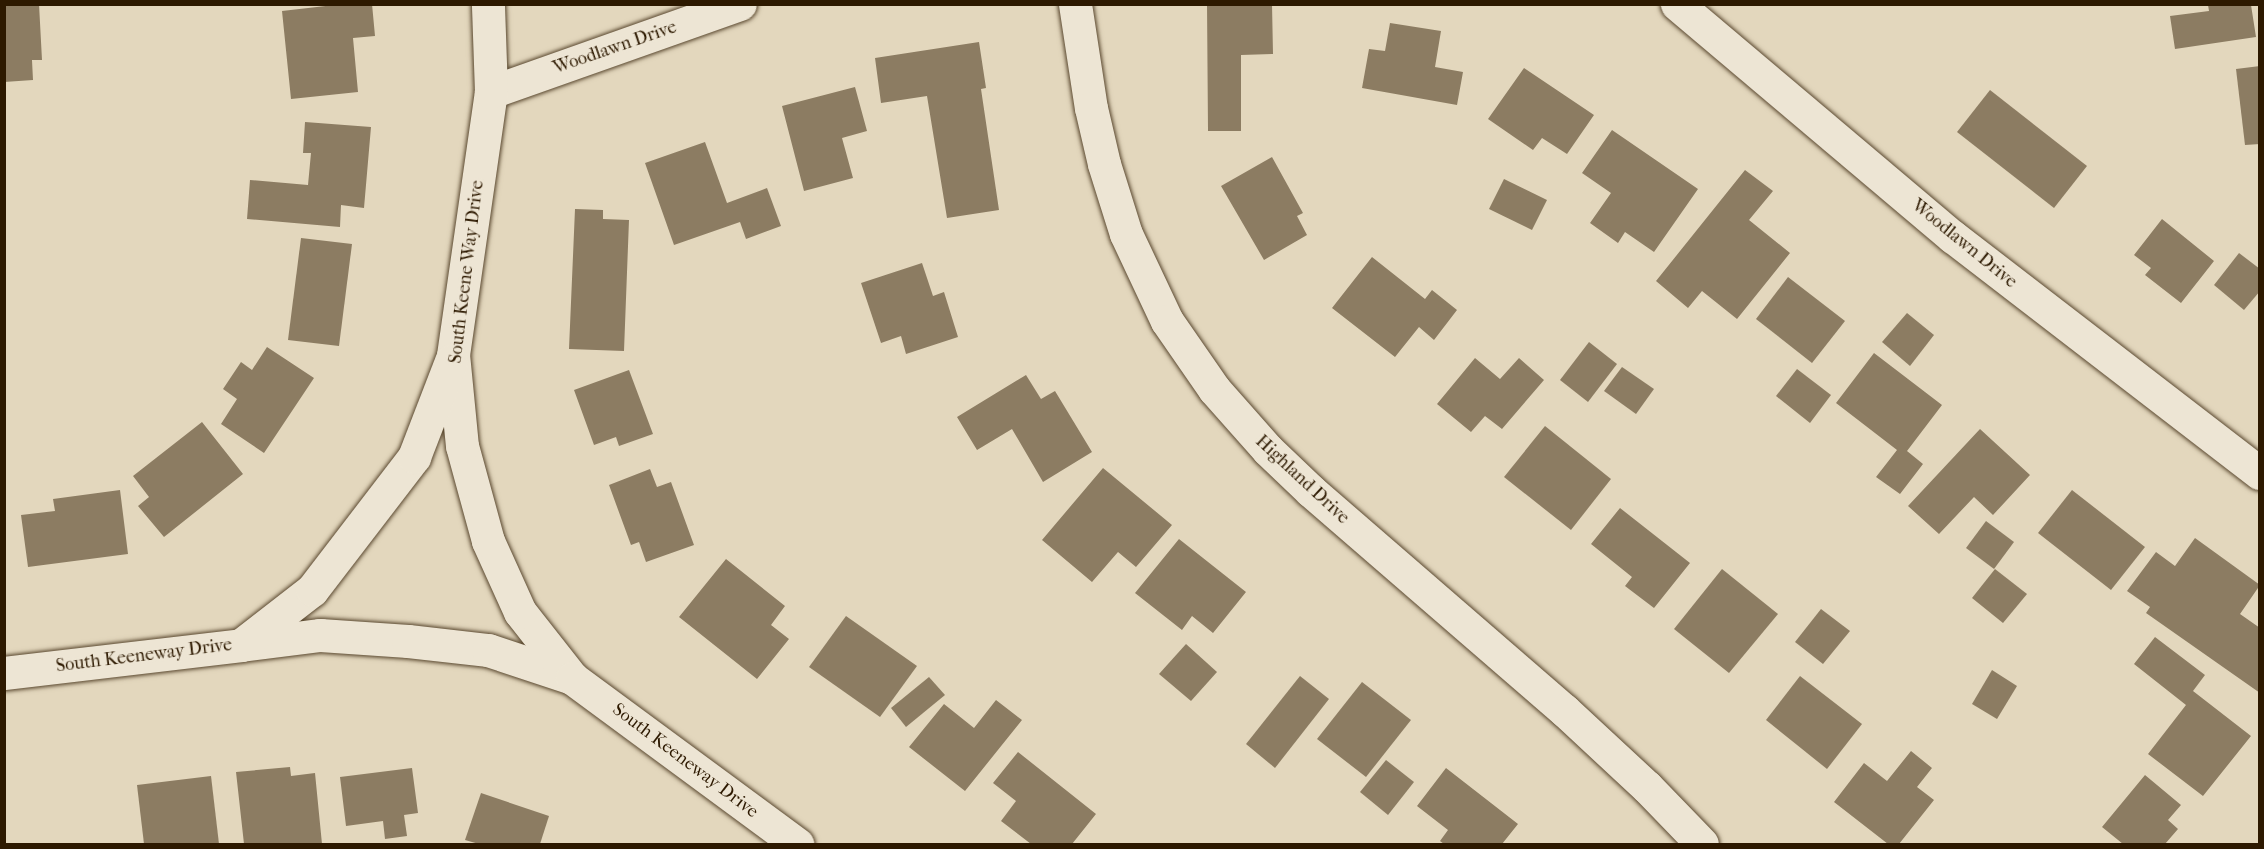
<!DOCTYPE html>
<style>
body{margin:0}
#map{position:relative;width:2264px;height:849px;overflow:hidden;background:#e3d7bd;font-family:"IM FELL French Canon",serif}
div>[style]{position:absolute}
[style*='--x']{left:calc(var(--x)*1px);top:calc(var(--y)*1px);width:calc(var(--w)*1px);rotate:calc(var(--a)*1deg)}
.building>*{inset:0;background:#8c7c62}
.roads{filter:drop-shadow(0 0 2px #5a482f) drop-shadow(0 0 2px #5a482f)}
.minor>*{height:33px;margin:-16.5px;padding:0 16.5px;transform-origin:16.5px;border-radius:16.5px;background:#ede5d4}
.secondary>*{height:33px;margin:-16.5px;padding:0 16.5px;transform-origin:16.5px;border-radius:16.5px;background:#ede5d4}
span{translate:-50% -50%;white-space:nowrap;text-align:center;line-height:1.15;-webkit-text-stroke:5px #ede5d4;paint-order:stroke}
.street-label{font-size:18px;color:#2d1900}
.frame{position:absolute;inset:0;border:6px solid #2d1900;pointer-events:none}
</style>
<div id="map">
<div class="building">
<i style="clip-path:polygon(4px 4px,39px 4px,42px 60px,32px 60px,33px 80px,4px 82px)"></i>
<i style="clip-path:polygon(343px 4px,372px 4px,375px 36px,353px 38px,358px 92px,291px 99px,282px 11px)"></i>
<i style="clip-path:polygon(1207px 4px,1272px 4px,1273px 54px,1241px 55px,1241px 131px,1208px 131px)"></i>
<i style="clip-path:polygon(2208px 5px,2251px 5px,2256px 37px,2175px 49px,2170px 16px,2209px 11px)"></i>
<i style="clip-path:polygon(1390px 23px,1441px 31px,1435px 67px,1463px 72px,1457px 105px,1362px 88px,1369px 49px,1385px 51px)"></i>
<i style="clip-path:polygon(979px 42px,986px 88px,981px 89px,999px 210px,947px 218px,927px 96px,881px 103px,875px 58px)"></i>
<i style="clip-path:polygon(2260px 66px,2260px 144px,2245px 145px,2236px 69px)"></i>
<i style="clip-path:polygon(1524px 68px,1594px 115px,1567px 154px,1542px 138px,1533px 150px,1488px 119px)"></i>
<i style="clip-path:polygon(855px 87px,867px 131px,842px 138px,853px 178px,804px 191px,782px 106px)"></i>
<i style="clip-path:polygon(1990px 90px,2087px 166px,2054px 208px,1957px 132px)"></i>
<i style="clip-path:polygon(305px 122px,371px 127px,364px 208px,341px 205px,340px 227px,247px 219px,250px 180px,308px 185px,311px 153px,303px 153px)"></i>
<i style="clip-path:polygon(1612px 130px,1698px 189px,1654px 252px,1625px 232px,1618px 243px,1590px 223px,1611px 193px,1582px 173px)"></i>
<i style="clip-path:polygon(705px 142px,727px 203px,767px 188px,781px 226px,746px 239px,740px 222px,674px 245px,645px 163px)"></i>
<i style="clip-path:polygon(1272px 157px,1303px 213px,1297px 216px,1307px 235px,1264px 260px,1221px 186px)"></i>
<i style="clip-path:polygon(1745px 170px,1773px 191px,1749px 220px,1790px 253px,1737px 319px,1702px 291px,1688px 308px,1656px 281px)"></i>
<i style="clip-path:polygon(1504px 179px,1547px 200px,1532px 230px,1489px 209px)"></i>
<i style="clip-path:polygon(575px 209px,603px 210px,603px 219px,629px 220px,624px 351px,569px 349px)"></i>
<i style="clip-path:polygon(2162px 219px,2214px 261px,2181px 303px,2145px 275px,2151px 268px,2134px 255px)"></i>
<i style="clip-path:polygon(301px 238px,352px 244px,339px 346px,288px 340px)"></i>
<i style="clip-path:polygon(2239px 253px,2260px 269px,2260px 291px,2244px 310px,2214px 285px)"></i>
<i style="clip-path:polygon(1372px 257px,1425px 299px,1432px 290px,1457px 310px,1434px 340px,1419px 327px,1395px 357px,1332px 308px)"></i>
<i style="clip-path:polygon(922px 263px,933px 296px,944px 292px,958px 337px,906px 354px,901px 336px,881px 343px,861px 283px)"></i>
<i style="clip-path:polygon(1788px 277px,1845px 321px,1812px 363px,1756px 319px)"></i>
<i style="clip-path:polygon(1907px 313px,1934px 335px,1910px 366px,1882px 342px)"></i>
<i style="clip-path:polygon(1589px 342px,1617px 364px,1588px 402px,1560px 380px)"></i>
<i style="clip-path:polygon(267px 347px,314px 378px,264px 453px,221px 424px,237px 399px,223px 389px,241px 362px,252px 370px)"></i>
<i style="clip-path:polygon(1874px 353px,1942px 405px,1907px 451px,1923px 464px,1900px 494px,1876px 477px,1897px 450px,1836px 403px)"></i>
<i style="clip-path:polygon(1475px 358px,1500px 379px,1519px 358px,1544px 380px,1502px 429px,1485px 416px,1471px 432px,1437px 404px)"></i>
<i style="clip-path:polygon(1622px 367px,1654px 389px,1636px 414px,1604px 391px)"></i>
<i style="clip-path:polygon(1797px 369px,1831px 395px,1810px 423px,1776px 396px)"></i>
<i style="clip-path:polygon(629px 370px,653px 434px,619px 446px,616px 437px,594px 445px,574px 390px)"></i>
<i style="clip-path:polygon(1026px 375px,1041px 399px,1055px 391px,1092px 452px,1043px 482px,1012px 429px,977px 450px,957px 417px)"></i>
<i style="clip-path:polygon(202px 422px,243px 474px,164px 537px,138px 506px,149px 497px,133px 476px)"></i>
<i style="clip-path:polygon(1545px 426px,1611px 479px,1571px 530px,1504px 477px)"></i>
<i style="clip-path:polygon(1980px 429px,2030px 475px,1993px 515px,1974px 497px,1939px 534px,1908px 506px)"></i>
<i style="clip-path:polygon(1103px 468px,1172px 525px,1136px 567px,1118px 552px,1092px 582px,1042px 540px)"></i>
<i style="clip-path:polygon(650px 469px,657px 487px,671px 482px,694px 545px,646px 562px,639px 542px,631px 545px,609px 485px)"></i>
<i style="clip-path:polygon(120px 490px,128px 554px,28px 567px,21px 515px,55px 511px,53px 499px)"></i>
<i style="clip-path:polygon(2072px 490px,2145px 547px,2111px 590px,2038px 533px)"></i>
<i style="clip-path:polygon(1620px 508px,1690px 563px,1654px 608px,1625px 586px,1632px 577px,1591px 544px)"></i>
<i style="clip-path:polygon(1986px 521px,2014px 542px,1994px 569px,1966px 548px)"></i>
<i style="clip-path:polygon(2195px 538px,2260px 585px,2240px 614px,2260px 628px,2260px 693px,2146px 613px,2150px 607px,2127px 591px,2156px 552px,2175px 566px)"></i>
<i style="clip-path:polygon(1179px 539px,1246px 592px,1213px 633px,1192px 616px,1182px 630px,1135px 593px)"></i>
<i style="clip-path:polygon(726px 559px,785px 606px,771px 625px,789px 639px,757px 679px,679px 617px)"></i>
<i style="clip-path:polygon(1722px 569px,1778px 614px,1729px 673px,1674px 629px)"></i>
<i style="clip-path:polygon(1995px 569px,2027px 594px,2003px 623px,1972px 598px)"></i>
<i style="clip-path:polygon(1821px 609px,1850px 631px,1823px 664px,1795px 642px)"></i>
<i style="clip-path:polygon(846px 616px,917px 666px,880px 717px,809px 667px)"></i>
<i style="clip-path:polygon(2155px 637px,2205px 675px,2193px 691px,2251px 736px,2203px 796px,2148px 754px,2186px 705px,2134px 664px)"></i>
<i style="clip-path:polygon(1186px 644px,1217px 672px,1191px 701px,1159px 674px)"></i>
<i style="clip-path:polygon(1992px 670px,2017px 686px,1997px 719px,1972px 704px)"></i>
<i style="clip-path:polygon(1300px 676px,1329px 699px,1275px 768px,1246px 744px)"></i>
<i style="clip-path:polygon(1800px 676px,1862px 724px,1827px 769px,1766px 720px)"></i>
<i style="clip-path:polygon(929px 677px,945px 695px,906px 727px,891px 708px)"></i>
<i style="clip-path:polygon(1362px 682px,1411px 720px,1366px 777px,1317px 739px)"></i>
<i style="clip-path:polygon(996px 700px,1022px 720px,965px 791px,909px 747px,944px 704px,974px 728px)"></i>
<i style="clip-path:polygon(1911px 751px,1932px 768px,1917px 787px,1934px 800px,1899px 844px,1888px 844px,1834px 802px,1864px 763px,1887px 781px)"></i>
<i style="clip-path:polygon(1018px 752px,1096px 814px,1072px 844px,1031px 844px,1001px 821px,1016px 801px,993px 783px)"></i>
<i style="clip-path:polygon(1386px 760px,1414px 782px,1388px 815px,1360px 792px)"></i>
<i style="clip-path:polygon(290px 767px,291px 776px,315px 773px,322px 844px,244px 844px,236px 772px)"></i>
<i style="clip-path:polygon(412px 768px,418px 813px,404px 815px,407px 836px,385px 839px,383px 821px,346px 826px,340px 777px)"></i>
<i style="clip-path:polygon(1446px 768px,1518px 824px,1502px 844px,1444px 844px,1440px 841px,1448px 830px,1417px 806px)"></i>
<i style="clip-path:polygon(2145px 775px,2181px 805px,2168px 820px,2178px 829px,2165px 844px,2123px 844px,2102px 827px)"></i>
<i style="clip-path:polygon(211px 776px,219px 844px,144px 844px,137px 785px)"></i>
<i style="clip-path:polygon(481px 793px,549px 816px,540px 844px,479px 844px,465px 840px)"></i>
</div>
<div class="roads">
<div class="minor">
<i style="--x:1677;--y:4;--w:361;--a:40.2"></i>
<i style="--x:1953;--y:237;--w:387;--a:37.6"></i>
<i style="--x:491;--y:92;--w:264;--a:-19.5"></i>
<i style="--x:241;--y:645;--w:80;--a:-7.2"></i>
<i style="--x:320;--y:635;--w:88;--a:3.9"></i>
<i style="--x:408;--y:641;--w:81;--a:6.4"></i>
<i style="--x:488;--y:650;--w:89;--a:18.4"></i>
<i style="--x:572;--y:678;--w:84;--a:-128.2"></i>
<i style="--x:520;--y:612;--w:78;--a:-114.3"></i>
<i style="--x:488;--y:541;--w:98;--a:-105.3"></i>
<i style="--x:462;--y:446;--w:91;--a:-95.6"></i>
<i style="--x:453;--y:355;--w:266;--a:-81.8"></i>
<i style="--x:491;--y:92;--w:88;--a:-92"></i>
<i style="--x:4;--y:673;--w:239;--a:-6.7"></i>
<i style="--x:241;--y:645;--w:90;--a:-37.8"></i>
<i style="--x:312;--y:590;--w:168;--a:-52.5"></i>
<i style="--x:414;--y:457;--w:103;--a:-68.9"></i>
<i style="--x:572;--y:678;--w:280;--a:36.4"></i>
</div>
<div class="secondary">
<i style="--x:1075;--y:4;--w:105;--a:81.3"></i>
<i style="--x:1091;--y:108;--w:57;--a:76.9"></i>
<i style="--x:1104;--y:164;--w:73;--a:72.6"></i>
<i style="--x:1126;--y:234;--w:96;--a:64.8"></i>
<i style="--x:1167;--y:321;--w:83;--a:55.3"></i>
<i style="--x:1214;--y:389;--w:81;--a:48.5"></i>
<i style="--x:1268;--y:450;--w:59;--a:43.6"></i>
<i style="--x:1311;--y:491;--w:335;--a:40.9"></i>
<i style="--x:1564;--y:710;--w:113;--a:42.9"></i>
<i style="--x:1647;--y:787;--w:79;--a:46"></i>
</div>
</div>
<div class="street-label">
<span style="left:615px;top:48px;rotate:-19deg">Woodlawn Drive</span>
<span style="left:1964px;top:244px;rotate:39deg">Woodlawn Drive</span>
<span style="left:467px;top:272px;rotate:-83deg">South Keene Way Drive</span>
<span style="left:1302px;top:480px;rotate:43deg">Highland Drive</span>
<span style="left:144px;top:656px;rotate:-7deg">South Keeneway Drive</span>
<span style="left:685px;top:761px;rotate:37deg">South Keeneway Drive</span>
</div>
<div class="frame"></div>
</div>
